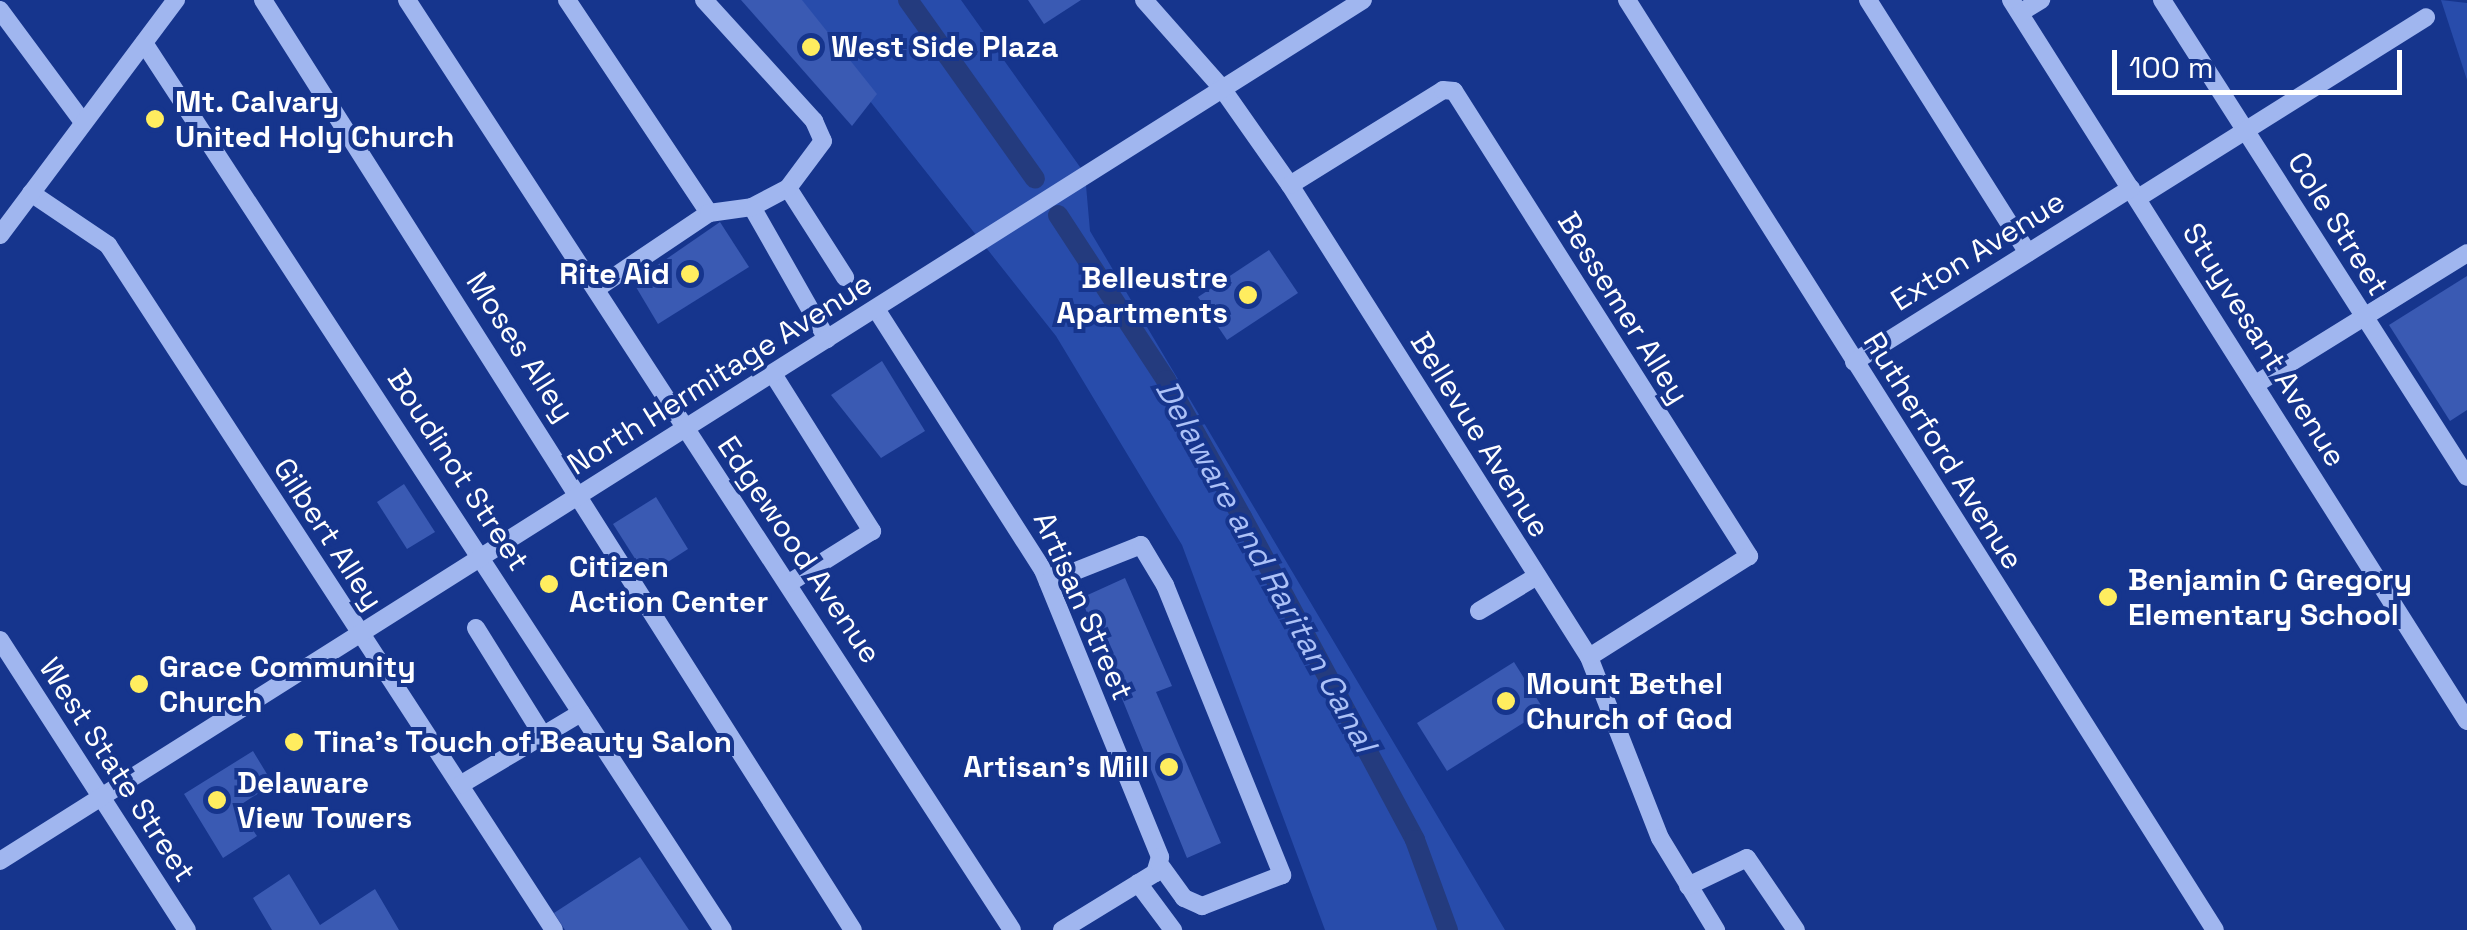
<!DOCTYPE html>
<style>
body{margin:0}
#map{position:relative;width:2467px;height:930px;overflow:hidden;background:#16358d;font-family:"Space Grotesk",sans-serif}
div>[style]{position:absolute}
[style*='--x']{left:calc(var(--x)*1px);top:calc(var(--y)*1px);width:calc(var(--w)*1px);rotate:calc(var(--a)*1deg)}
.green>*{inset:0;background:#284cab}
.canal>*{height:20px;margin:-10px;padding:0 10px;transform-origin:10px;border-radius:10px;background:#243b7e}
.building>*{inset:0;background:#3a5ab3}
.minor>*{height:18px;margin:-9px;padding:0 9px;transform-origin:9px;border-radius:9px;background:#a0b6ef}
.dots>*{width:28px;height:28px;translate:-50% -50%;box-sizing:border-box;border:5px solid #16358d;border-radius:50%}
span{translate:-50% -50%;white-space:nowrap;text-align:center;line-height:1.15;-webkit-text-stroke:8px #16358d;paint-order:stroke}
.poi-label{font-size:30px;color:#fff;font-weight:700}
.left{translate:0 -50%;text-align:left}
.right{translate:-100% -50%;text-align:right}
.street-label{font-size:30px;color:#fff}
.water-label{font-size:32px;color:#acc1f7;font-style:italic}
.scale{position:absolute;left:2112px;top:50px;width:290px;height:45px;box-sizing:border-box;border:5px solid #fff;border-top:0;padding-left:12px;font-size:30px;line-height:35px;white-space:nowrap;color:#fff;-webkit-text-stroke:8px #16358d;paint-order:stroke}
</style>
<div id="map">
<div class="green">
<i style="clip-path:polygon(790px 0,961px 0,1085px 174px,1090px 231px,1505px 930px,1325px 930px,1182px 545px,1056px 336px)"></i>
<i style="clip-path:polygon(2441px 0,2467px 3px,2467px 80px)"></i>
</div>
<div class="canal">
<i style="--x:908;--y:0;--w:219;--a:54.6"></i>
<i style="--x:1058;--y:215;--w:197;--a:56.8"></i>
<i style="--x:1166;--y:380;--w:157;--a:61"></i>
<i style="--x:1242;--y:517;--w:366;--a:61.8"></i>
<i style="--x:1415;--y:840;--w:96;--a:69.9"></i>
</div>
<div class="building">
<i style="clip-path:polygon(741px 0,802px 0,877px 94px,852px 126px)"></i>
<i style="clip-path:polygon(1028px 0,1081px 0,1044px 24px)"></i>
<i style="clip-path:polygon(720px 222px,749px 267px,658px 324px,633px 282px)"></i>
<i style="clip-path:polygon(1269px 250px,1298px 293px,1227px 340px,1198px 297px)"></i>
<i style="clip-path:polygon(2467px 276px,2467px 410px,2450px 421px,2389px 325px)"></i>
<i style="clip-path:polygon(882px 361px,925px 431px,881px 458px,831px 395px)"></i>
<i style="clip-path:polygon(404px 484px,435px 532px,407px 549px,377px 502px)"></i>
<i style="clip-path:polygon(656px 497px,688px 549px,646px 576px,613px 524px)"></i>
<i style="clip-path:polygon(1125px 578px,1172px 686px,1156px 692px,1221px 843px,1187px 858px,1081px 598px)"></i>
<i style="clip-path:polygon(1514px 662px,1544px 710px,1447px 771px,1417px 723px)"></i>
<i style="clip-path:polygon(253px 751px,273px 784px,237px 807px,257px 836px,223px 858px,184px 794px)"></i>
<i style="clip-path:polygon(640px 857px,689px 930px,565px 930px,554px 913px)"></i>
<i style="clip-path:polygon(289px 874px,320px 925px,375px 889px,399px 930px,272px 930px,253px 898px)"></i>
</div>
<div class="minor">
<i style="--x:263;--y:0;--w:1101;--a:57.61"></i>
<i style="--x:407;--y:0;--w:1109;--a:56.95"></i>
<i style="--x:567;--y:0;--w:256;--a:56.3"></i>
<i style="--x:709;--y:213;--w:136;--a:146.1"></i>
<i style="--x:704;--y:0;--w:164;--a:47.7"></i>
<i style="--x:814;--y:121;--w:22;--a:66"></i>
<i style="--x:823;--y:141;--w:59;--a:126.7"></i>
<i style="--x:788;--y:188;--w:106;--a:57.4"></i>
<i style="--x:1144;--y:0;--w:116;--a:48.5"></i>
<i style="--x:1221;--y:87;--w:120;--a:54.9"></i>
<i style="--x:1290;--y:185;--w:559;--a:57.65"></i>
<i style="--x:1589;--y:657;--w:194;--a:68.6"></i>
<i style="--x:1660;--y:838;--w:108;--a:58.7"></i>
<i style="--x:1627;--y:0;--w:1100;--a:57.7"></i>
<i style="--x:1868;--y:0;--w:299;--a:57.7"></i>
<i style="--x:2011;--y:0;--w:853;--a:57.69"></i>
<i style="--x:2162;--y:0;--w:566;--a:57.4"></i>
<i style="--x:0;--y:10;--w:139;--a:53.5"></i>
<i style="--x:2020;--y:13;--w:25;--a:-32"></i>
<i style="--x:144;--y:43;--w:1059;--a:56.87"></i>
<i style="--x:1290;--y:185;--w:180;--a:-31.8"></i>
<i style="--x:1443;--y:90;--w:11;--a:5"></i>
<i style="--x:1454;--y:91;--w:551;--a:57.61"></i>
<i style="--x:1749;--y:556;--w:189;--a:147.7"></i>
<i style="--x:31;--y:193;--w:93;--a:34"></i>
<i style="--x:108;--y:245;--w:817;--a:56.93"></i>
<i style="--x:2138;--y:198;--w:340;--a:-32.1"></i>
<i style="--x:752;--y:207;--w:152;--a:60.4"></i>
<i style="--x:709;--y:213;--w:43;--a:-7.9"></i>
<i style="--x:752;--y:207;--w:41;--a:-27.8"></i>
<i style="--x:0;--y:235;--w:294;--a:-53.2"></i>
<i style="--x:876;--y:309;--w:310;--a:57.4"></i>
<i style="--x:1043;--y:570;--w:310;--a:67.8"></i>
<i style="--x:1160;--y:857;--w:17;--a:107"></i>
<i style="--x:1155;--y:873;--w:109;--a:148.5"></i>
<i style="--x:1854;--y:362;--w:327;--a:-32.1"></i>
<i style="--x:773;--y:374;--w:186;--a:57.8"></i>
<i style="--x:872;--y:531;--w:98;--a:147.9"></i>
<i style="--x:2256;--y:384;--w:248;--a:-31.8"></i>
<i style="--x:1048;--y:582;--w:100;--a:-21.7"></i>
<i style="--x:1141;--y:545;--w:47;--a:59"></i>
<i style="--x:1165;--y:585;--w:313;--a:68"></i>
<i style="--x:1282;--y:875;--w:86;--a:158.8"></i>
<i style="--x:1202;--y:906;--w:20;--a:-156"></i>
<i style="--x:1184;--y:898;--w:41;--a:-126"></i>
<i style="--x:1479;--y:611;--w:68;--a:-31.1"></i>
<i style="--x:476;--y:628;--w:125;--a:58.1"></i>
<i style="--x:0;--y:640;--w:345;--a:57.2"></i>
<i style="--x:460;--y:785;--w:141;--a:-30.8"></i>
<i style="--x:0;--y:861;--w:1612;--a:-32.28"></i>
<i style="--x:1138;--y:883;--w:59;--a:53.3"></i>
<i style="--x:1688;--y:886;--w:65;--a:-25.4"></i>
<i style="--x:1747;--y:858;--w:87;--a:55.8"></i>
</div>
<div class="dots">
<i style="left:811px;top:47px;background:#ffed5f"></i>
<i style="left:155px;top:119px;background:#ffed5f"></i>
<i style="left:690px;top:274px;background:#ffed5f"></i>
<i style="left:1248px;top:295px;background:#ffed5f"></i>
<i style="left:549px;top:584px;background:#ffed5f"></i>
<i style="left:2108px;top:597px;background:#ffed5f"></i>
<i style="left:139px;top:684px;background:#ffed5f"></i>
<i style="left:1506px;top:701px;background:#ffed5f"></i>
<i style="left:294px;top:742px;background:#ffed5f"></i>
<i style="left:1169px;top:767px;background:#ffed5f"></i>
<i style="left:217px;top:800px;background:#ffed5f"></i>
</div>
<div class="poi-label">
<span class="left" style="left:831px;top:47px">West Side Plaza</span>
<span class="left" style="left:175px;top:119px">Mt. Calvary<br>United Holy Church</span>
<span class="right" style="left:670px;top:274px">Rite Aid</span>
<span class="right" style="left:1228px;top:295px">Belleustre<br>Apartments</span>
<span class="left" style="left:569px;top:584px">Citizen<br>Action Center</span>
<span class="left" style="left:2128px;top:597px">Benjamin C Gregory<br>Elementary School</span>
<span class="left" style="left:159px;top:684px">Grace Community<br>Church</span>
<span class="left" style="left:1526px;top:701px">Mount Bethel<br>Church of God</span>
<span class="left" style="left:314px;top:742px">Tina's Touch of Beauty Salon</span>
<span class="right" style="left:1149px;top:767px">Artisan's Mill</span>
<span class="left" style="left:237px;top:800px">Delaware<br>View Towers</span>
</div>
<div class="street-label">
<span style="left:2338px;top:224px;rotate:58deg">Cole Street</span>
<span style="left:1978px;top:251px;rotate:-32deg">Exton Avenue</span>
<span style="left:1623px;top:308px;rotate:58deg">Bessemer Alley</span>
<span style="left:2264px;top:345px;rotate:58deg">Stuyvesant Avenue</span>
<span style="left:520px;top:347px;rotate:57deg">Moses Alley</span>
<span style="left:720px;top:374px;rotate:-32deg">North Hermitage Avenue</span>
<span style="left:1480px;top:435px;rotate:58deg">Bellevue Avenue</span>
<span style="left:1943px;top:451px;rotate:58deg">Rutherford Avenue</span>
<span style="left:458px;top:470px;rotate:57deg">Boudinot Street</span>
<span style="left:328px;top:534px;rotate:57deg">Gilbert Alley</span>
<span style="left:799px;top:550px;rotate:56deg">Edgewood Avenue</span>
<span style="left:1083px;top:606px;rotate:66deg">Artisan Street</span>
<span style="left:117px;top:770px;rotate:57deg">West State Street</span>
</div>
<div class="water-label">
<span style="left:1266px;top:566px;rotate:61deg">Delaware and Raritan Canal</span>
</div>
<div class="scale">100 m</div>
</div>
